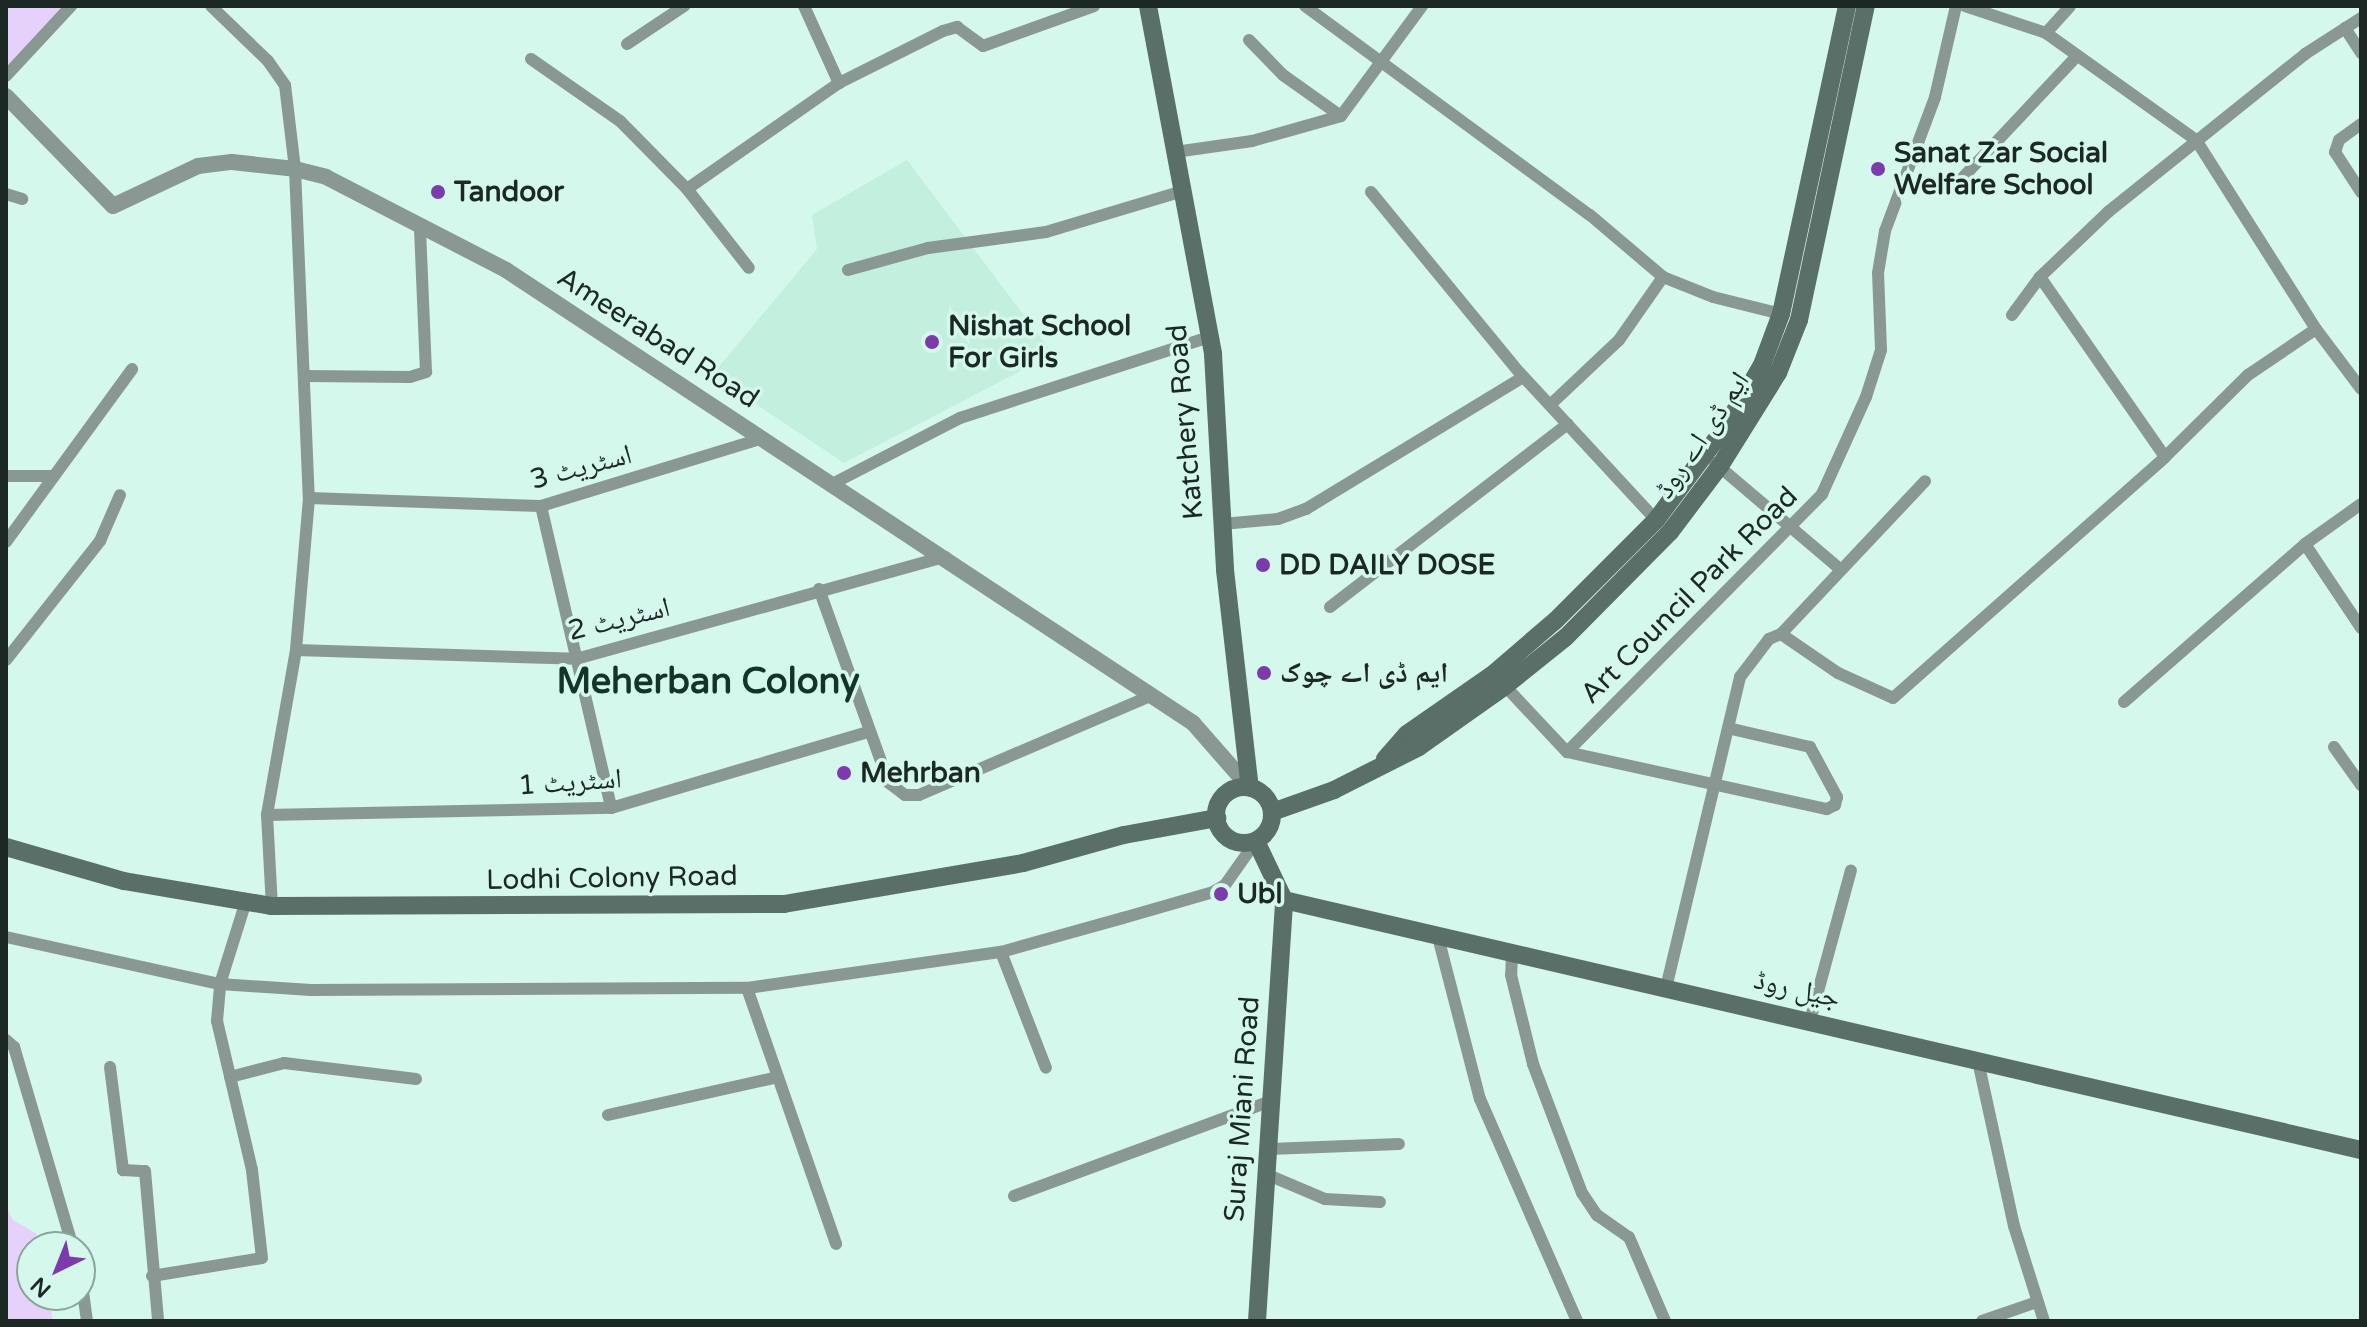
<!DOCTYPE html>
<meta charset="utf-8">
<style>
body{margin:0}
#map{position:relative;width:2367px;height:1327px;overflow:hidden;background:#d4f8eb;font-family:"Varela Round","Noto Naskh Arabic",sans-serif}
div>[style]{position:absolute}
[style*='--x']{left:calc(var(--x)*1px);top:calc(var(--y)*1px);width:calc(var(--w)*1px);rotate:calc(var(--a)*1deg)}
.built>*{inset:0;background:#c3efde}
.green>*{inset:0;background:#e6d1fb}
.minor>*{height:12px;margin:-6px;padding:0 6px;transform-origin:6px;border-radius:6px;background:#899892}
.tertiary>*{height:16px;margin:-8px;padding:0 8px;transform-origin:8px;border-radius:8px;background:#899892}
.secondary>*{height:18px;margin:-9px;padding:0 9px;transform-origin:9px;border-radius:9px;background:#596f67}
.secondary>.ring{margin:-9px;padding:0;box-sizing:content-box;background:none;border:18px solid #596f67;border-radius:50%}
.dots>*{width:22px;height:22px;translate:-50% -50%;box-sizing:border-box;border:4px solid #d4f8eb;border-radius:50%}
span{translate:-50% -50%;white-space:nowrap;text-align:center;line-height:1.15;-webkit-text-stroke:7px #d4f8eb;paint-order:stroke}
.poi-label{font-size:28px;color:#1b2824;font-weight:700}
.left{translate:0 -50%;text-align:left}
.street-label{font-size:28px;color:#1b2824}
.district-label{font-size:36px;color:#14342a;font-weight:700}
.frame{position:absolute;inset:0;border:8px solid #1b2824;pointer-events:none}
.north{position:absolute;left:16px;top:1231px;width:80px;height:80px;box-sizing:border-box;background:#d4f8eb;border:2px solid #8aa59b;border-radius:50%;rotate:223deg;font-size:22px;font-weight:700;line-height:32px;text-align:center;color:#1b2824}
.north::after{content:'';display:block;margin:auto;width:28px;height:36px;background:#7c3aae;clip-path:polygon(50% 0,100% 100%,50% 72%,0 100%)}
</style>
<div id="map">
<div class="built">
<i style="clip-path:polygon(907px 160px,1053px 354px,844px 463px,712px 375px,817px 249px,812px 215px)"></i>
</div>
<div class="green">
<i style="clip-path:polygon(6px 6px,66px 6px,6px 70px)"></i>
<i style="clip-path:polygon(6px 1207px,13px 1220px,37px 1234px,32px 1295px,48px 1295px,53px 1321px,6px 1321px)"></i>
</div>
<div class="minor">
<i style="--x:211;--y:6;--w:79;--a:44"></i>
<i style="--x:268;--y:61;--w:29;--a:55"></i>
<i style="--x:285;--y:85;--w:85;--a:83.2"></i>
<i style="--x:295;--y:169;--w:329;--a:87.6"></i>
<i style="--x:309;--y:498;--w:153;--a:94.9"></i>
<i style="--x:296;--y:650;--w:168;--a:100"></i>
<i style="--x:267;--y:815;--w:91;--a:86.9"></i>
<i style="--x:804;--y:6;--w:85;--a:65.6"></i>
<i style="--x:1305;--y:6;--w:353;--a:36.3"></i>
<i style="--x:1590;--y:215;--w:96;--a:40.3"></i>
<i style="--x:1663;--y:277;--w:54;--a:21.8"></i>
<i style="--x:1713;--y:297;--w:70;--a:14"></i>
<i style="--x:1965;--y:6;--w:85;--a:18.4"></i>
<i style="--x:2046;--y:33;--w:184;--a:35.5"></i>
<i style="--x:2196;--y:140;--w:224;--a:57.6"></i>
<i style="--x:2316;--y:329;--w:75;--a:53.1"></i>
<i style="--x:2345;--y:28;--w:30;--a:57"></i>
<i style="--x:2046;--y:33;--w:36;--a:-48"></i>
<i style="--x:1249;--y:40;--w:49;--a:45.8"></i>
<i style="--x:1283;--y:75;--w:71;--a:35.3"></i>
<i style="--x:627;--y:44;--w:69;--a:-33.7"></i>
<i style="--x:531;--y:59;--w:108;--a:34.9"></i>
<i style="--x:620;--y:121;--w:95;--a:45.4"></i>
<i style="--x:687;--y:189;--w:100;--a:51.9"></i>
<i style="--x:6;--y:76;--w:96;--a:-47.1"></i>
<i style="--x:2361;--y:124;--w:27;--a:144"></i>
<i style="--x:2339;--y:140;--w:13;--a:108"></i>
<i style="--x:2335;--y:152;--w:48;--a:57"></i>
<i style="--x:1175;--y:152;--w:78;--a:-8.1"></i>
<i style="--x:1252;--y:141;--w:92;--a:-15.7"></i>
<i style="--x:1341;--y:116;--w:137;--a:-53.6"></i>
<i style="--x:687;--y:189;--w:185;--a:-34.9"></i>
<i style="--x:839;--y:83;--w:116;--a:-26.6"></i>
<i style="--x:943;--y:31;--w:15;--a:-16"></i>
<i style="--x:957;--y:27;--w:32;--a:36"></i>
<i style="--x:983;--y:46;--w:118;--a:-19.8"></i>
<i style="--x:1952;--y:189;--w:183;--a:-46.8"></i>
<i style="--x:1371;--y:192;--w:233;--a:50.6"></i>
<i style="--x:1519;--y:372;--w:202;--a:47.2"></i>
<i style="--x:6;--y:194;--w:17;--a:17"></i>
<i style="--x:848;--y:270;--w:83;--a:-15.4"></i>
<i style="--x:928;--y:248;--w:119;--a:-7.7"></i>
<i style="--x:1046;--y:232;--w:143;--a:-16.7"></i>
<i style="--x:2040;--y:277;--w:219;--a:55.2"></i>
<i style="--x:2012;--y:315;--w:47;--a:-53.6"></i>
<i style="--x:2040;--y:277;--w:94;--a:-43.7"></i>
<i style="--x:2108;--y:212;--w:253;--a:-38.7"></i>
<i style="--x:2305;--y:54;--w:67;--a:-32.7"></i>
<i style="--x:305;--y:376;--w:105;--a:0.5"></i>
<i style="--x:410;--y:377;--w:17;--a:-17"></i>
<i style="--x:426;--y:372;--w:146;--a:-92.4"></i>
<i style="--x:1550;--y:405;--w:95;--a:-43.3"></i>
<i style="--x:1619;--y:340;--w:77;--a:-55.1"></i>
<i style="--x:1715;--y:463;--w:165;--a:40.3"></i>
<i style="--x:6;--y:476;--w:48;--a:0"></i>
<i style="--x:834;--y:483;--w:142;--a:-27.3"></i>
<i style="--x:960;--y:418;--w:263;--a:-18"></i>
<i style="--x:309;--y:498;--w:232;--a:2"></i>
<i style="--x:541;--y:506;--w:233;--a:-17"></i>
<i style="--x:541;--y:506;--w:310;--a:76.9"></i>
<i style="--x:1222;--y:524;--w:56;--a:-5.1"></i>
<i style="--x:1278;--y:519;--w:30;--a:-20"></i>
<i style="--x:1306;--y:509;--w:254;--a:-31.3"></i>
<i style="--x:6;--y:542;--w:214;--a:-53.9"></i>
<i style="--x:2305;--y:544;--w:101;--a:56.3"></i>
<i style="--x:819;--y:589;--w:206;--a:70.2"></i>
<i style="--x:889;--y:783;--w:20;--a:37"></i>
<i style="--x:905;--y:795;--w:14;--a:0"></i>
<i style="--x:919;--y:795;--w:249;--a:-23.2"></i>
<i style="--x:1330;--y:607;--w:300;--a:-37.6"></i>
<i style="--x:1781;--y:634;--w:210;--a:-46.7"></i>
<i style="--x:296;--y:650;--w:280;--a:1.8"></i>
<i style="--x:576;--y:659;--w:383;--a:-15.5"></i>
<i style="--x:6;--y:660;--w:152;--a:-51.7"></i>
<i style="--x:100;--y:541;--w:50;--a:-66.5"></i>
<i style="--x:1505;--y:686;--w:91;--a:46.8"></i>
<i style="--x:1567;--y:752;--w:266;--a:12.4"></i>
<i style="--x:1827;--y:809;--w:9;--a:-27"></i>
<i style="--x:1835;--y:805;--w:8;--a:-76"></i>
<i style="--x:1837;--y:797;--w:57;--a:-118.4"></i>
<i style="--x:1810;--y:747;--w:84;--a:-167"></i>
<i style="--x:2124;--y:702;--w:240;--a:-41.1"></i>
<i style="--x:2305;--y:544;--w:69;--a:-35.5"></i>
<i style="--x:2334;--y:747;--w:47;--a:54.6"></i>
<i style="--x:1567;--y:752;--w:363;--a:-45.3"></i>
<i style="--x:1822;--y:494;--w:107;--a:-65.6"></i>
<i style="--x:1866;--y:397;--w:49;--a:-72.3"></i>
<i style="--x:1881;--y:350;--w:77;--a:-92.2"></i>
<i style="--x:1878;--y:273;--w:43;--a:-80.5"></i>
<i style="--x:1885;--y:231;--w:143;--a:-69.5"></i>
<i style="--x:1935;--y:97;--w:93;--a:-77"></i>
<i style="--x:267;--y:815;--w:344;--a:-1.2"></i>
<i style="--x:611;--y:808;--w:268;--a:-16.5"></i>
<i style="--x:6;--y:937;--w:219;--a:12.4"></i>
<i style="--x:220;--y:984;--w:91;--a:3.8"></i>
<i style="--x:311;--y:990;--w:436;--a:-0.3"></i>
<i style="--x:747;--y:988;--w:257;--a:-8.1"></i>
<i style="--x:1001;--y:952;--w:127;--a:-15.6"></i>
<i style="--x:1123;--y:918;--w:94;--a:-16.1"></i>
<i style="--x:1213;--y:892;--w:14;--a:-30"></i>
<i style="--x:1225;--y:885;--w:54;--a:-54.8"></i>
<i style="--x:1438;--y:937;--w:167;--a:75.5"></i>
<i style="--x:1480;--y:1099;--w:242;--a:66.4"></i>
<i style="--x:1001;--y:952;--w:124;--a:68.8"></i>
<i style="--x:1512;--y:952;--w:23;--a:92"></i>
<i style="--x:1511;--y:975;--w:92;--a:76.1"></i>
<i style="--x:1533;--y:1064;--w:138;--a:69.2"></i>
<i style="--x:1582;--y:1193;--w:27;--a:56"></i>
<i style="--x:1597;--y:1215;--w:39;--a:35"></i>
<i style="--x:1629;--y:1237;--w:91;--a:66.8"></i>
<i style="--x:747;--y:988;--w:271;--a:70.8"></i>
<i style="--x:1666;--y:988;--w:320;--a:-76.6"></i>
<i style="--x:1740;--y:677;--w:48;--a:-52.7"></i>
<i style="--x:1769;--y:639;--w:13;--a:-23"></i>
<i style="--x:1781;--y:634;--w:69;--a:34.4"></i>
<i style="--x:1838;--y:673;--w:60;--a:24.4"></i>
<i style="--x:1893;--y:698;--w:363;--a:-41.5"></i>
<i style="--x:2165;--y:457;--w:117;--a:-44.7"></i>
<i style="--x:2248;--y:375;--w:82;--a:-34.1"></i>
<i style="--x:1810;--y:1021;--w:156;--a:-74.8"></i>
<i style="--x:6;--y:1040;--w:11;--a:41"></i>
<i style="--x:14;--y:1047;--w:209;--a:73.6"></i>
<i style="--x:1978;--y:1061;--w:169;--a:77.7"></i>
<i style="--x:2014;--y:1226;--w:100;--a:72.5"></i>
<i style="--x:110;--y:1067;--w:104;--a:82.8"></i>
<i style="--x:123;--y:1170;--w:22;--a:3"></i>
<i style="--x:145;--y:1171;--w:151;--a:85"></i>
<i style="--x:230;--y:1077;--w:56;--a:-14.5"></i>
<i style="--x:284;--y:1063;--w:133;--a:6.9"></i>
<i style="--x:608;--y:1115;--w:174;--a:-12.6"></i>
<i style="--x:1267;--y:1149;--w:132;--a:-2.2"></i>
<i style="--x:1266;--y:1174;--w:64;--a:23"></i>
<i style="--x:1325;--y:1199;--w:55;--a:3.1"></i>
<i style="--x:1014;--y:1196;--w:274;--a:-20.3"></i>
<i style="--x:80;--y:1270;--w:51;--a:82.2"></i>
<i style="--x:152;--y:1276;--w:111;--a:-9.3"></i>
<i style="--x:262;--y:1258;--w:89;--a:-96.5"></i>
<i style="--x:252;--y:1170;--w:153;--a:-103.2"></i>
<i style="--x:217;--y:1021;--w:37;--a:-85"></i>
<i style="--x:220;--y:984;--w:84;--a:-72.6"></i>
<i style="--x:1982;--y:1321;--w:58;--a:-19.1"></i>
</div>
<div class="tertiary">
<i style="--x:6;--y:96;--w:153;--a:45.8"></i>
<i style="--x:113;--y:206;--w:94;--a:-25.2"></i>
<i style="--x:198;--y:166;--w:34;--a:-7"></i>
<i style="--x:232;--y:162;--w:63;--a:6.3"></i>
<i style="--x:295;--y:169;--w:32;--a:14"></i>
<i style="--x:326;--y:177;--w:203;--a:27.3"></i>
<i style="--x:506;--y:270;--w:823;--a:33.4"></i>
<i style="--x:1193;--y:723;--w:86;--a:48.8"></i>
</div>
<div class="secondary">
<i style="--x:1148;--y:6;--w:354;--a:79.4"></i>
<i style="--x:1213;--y:354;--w:216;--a:86.8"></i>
<i style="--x:1225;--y:570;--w:219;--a:83.5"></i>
<i style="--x:1385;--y:759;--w:33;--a:-49"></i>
<i style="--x:1407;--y:734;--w:103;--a:-34.8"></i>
<i style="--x:1492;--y:675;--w:84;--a:-40.7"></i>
<i style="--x:1556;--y:620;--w:141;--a:-45"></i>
<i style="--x:1656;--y:520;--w:117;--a:-53.3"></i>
<i style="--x:1726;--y:426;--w:71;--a:-59.5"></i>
<i style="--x:1762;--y:365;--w:54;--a:-69.6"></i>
<i style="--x:1781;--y:314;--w:315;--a:-77.9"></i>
<i class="ring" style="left:1216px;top:787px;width:38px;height:38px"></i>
<i style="--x:1272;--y:812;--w:66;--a:-19.5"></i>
<i style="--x:1334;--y:790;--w:95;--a:-26.8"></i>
<i style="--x:1419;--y:747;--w:105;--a:-35.3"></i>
<i style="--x:1505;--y:686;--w:78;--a:-38.8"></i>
<i style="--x:1566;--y:637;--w:148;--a:-45.3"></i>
<i style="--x:1670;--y:532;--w:83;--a:-52.9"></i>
<i style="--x:1720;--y:466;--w:110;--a:-58.1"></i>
<i style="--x:1778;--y:373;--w:57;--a:-68.4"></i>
<i style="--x:1799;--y:320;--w:321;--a:-78"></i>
<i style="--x:1256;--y:841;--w:65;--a:64.6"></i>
<i style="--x:1284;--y:900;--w:1106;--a:13.07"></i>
<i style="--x:6;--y:847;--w:123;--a:16.1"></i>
<i style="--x:124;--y:881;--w:150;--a:9.6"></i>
<i style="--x:272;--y:906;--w:512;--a:-0.22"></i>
<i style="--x:784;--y:904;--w:242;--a:-9.7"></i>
<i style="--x:1023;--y:863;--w:105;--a:-15.5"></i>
<i style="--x:1124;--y:835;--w:95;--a:-10.4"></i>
<i style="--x:1257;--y:1321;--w:422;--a:-86.3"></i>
</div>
<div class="dots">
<i style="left:1878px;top:169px;background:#7c3aae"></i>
<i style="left:438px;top:192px;background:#7c3aae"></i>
<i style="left:932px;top:342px;background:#7c3aae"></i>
<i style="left:1263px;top:565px;background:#7c3aae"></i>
<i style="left:1264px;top:673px;background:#7c3aae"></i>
<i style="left:844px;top:773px;background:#7c3aae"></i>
<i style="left:1221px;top:894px;background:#7c3aae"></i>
</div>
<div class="poi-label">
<span class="left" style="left:1894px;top:169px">Sanat Zar Social<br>Welfare School</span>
<span class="left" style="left:454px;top:192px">Tandoor</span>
<span class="left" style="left:948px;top:342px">Nishat School<br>For Girls</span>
<span class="left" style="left:1279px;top:565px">DD DAILY DOSE</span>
<span class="left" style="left:1280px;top:673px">ایم ڈی اے چوک</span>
<span class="left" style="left:860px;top:773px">Mehrban</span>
<span class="left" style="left:1237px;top:894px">Ubl</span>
</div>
<div class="street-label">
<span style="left:658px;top:338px;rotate:33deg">Ameerabad Road</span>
<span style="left:1185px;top:422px;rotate:-95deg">Katchery Road</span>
<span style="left:1702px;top:435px;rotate:-56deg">ایم ڈی اے روڈ</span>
<span style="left:581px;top:467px;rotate:-15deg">اسٹریٹ 3</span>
<span style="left:1689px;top:595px;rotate:-45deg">Art Council Park Road</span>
<span style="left:619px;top:619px;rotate:-14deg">اسٹریٹ 2</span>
<span style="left:570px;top:782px;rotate:-4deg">اسٹریٹ 1</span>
<span style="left:612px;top:878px;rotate:-1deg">Lodhi Colony Road</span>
<span style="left:1797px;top:989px;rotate:13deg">جیل روڈ</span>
<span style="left:1242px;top:1109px;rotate:-86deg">Suraj Miani Road</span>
</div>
<div class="district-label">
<span style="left:708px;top:682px">Meherban Colony</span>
</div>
<div class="frame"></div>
<div class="north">N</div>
</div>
